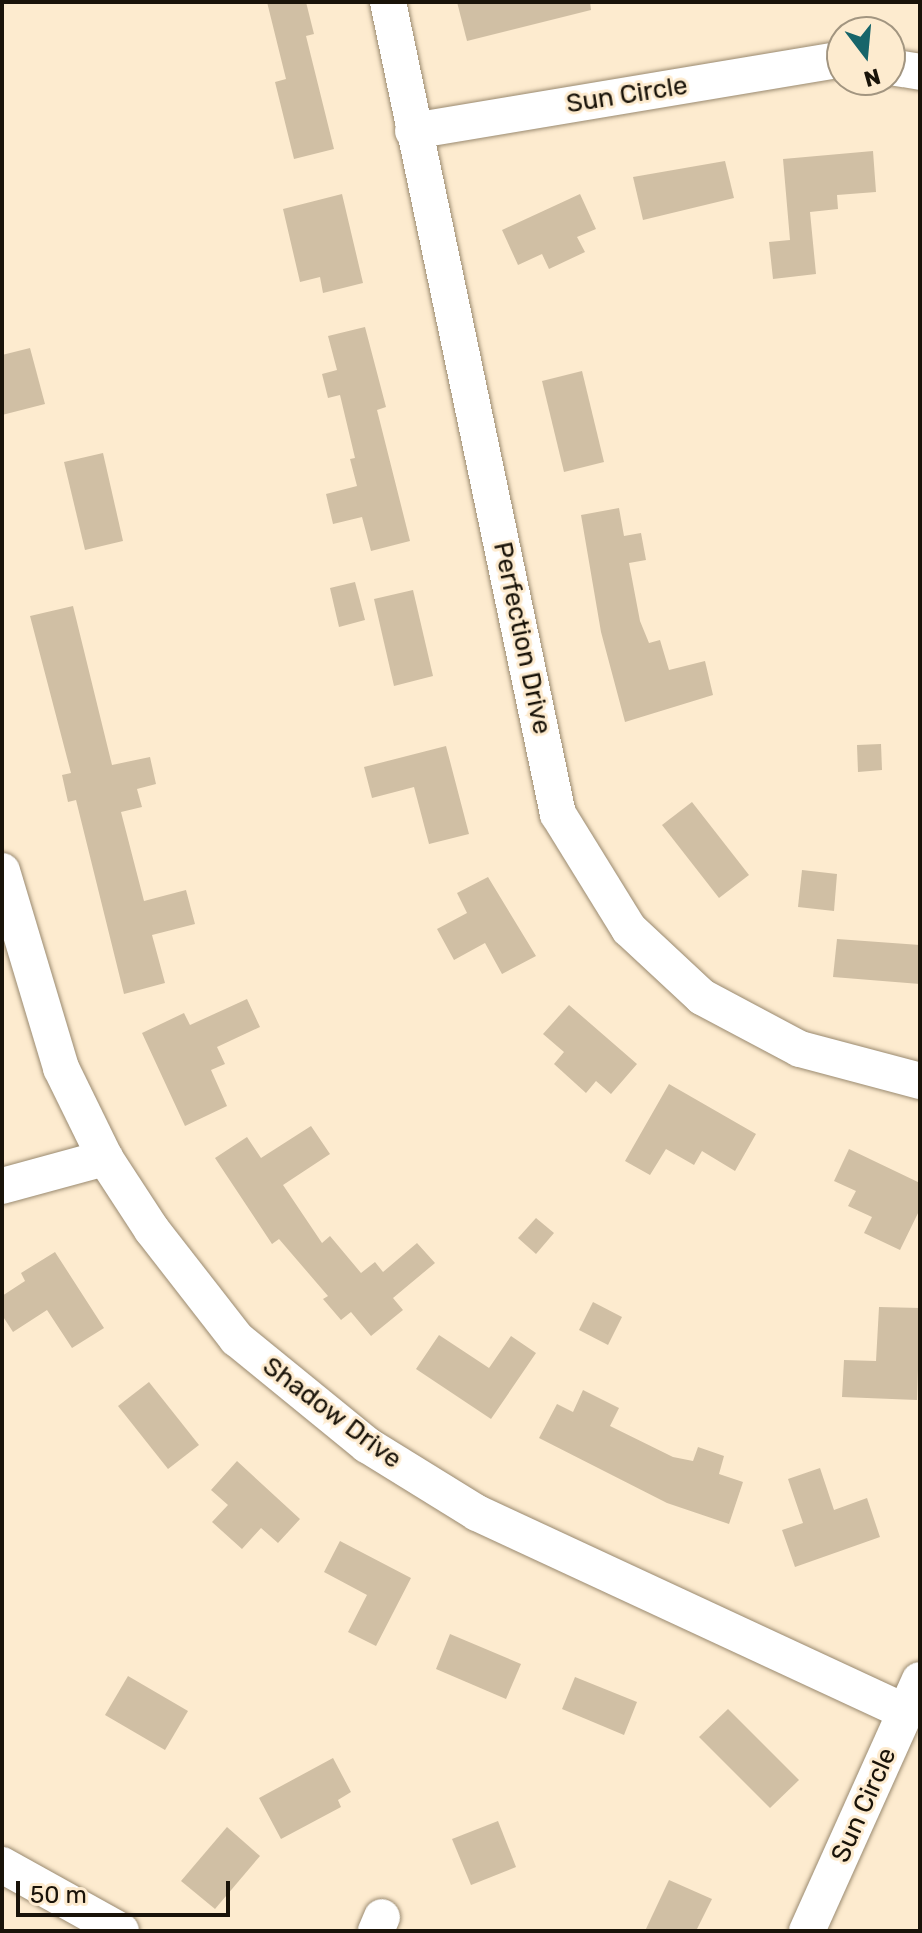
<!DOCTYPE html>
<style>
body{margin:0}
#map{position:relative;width:922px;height:1933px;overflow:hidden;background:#fdebcf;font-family:Rubik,sans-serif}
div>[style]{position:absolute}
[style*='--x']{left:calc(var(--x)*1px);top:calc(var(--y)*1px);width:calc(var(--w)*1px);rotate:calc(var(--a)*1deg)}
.building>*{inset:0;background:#d0bfa4}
.roads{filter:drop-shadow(0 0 2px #9a8a70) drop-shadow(0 0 2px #9a8a70)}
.minor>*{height:36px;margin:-18px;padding:0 18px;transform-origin:18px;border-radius:18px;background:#fff}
span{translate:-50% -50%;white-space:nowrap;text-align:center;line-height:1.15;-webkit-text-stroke:6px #fdebcf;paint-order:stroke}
.street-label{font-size:26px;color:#191309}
.frame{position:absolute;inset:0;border:4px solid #191309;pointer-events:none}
.north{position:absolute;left:826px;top:16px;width:80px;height:80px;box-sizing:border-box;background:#fdebcf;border:2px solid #a29580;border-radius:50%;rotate:164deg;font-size:22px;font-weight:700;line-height:32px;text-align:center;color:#191309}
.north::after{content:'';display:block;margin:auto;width:28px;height:36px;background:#17656a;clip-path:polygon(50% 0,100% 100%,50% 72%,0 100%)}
.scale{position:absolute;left:16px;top:1881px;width:214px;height:36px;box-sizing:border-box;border:4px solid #191309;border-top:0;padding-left:10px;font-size:24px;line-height:28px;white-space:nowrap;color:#191309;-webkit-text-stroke:6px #fdebcf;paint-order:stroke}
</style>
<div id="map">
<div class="building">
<i style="clip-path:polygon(267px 2px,306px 2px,314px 34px,306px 36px,334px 149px,294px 159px,275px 82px,286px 79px)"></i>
<i style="clip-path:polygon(457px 2px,590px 2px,591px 10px,467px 41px)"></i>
<i style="clip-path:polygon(873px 151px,876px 192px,837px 195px,838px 209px,810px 212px,816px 274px,773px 279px,769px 242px,790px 240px,783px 159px)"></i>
<i style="clip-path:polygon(725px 161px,734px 198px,643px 220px,633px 177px)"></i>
<i style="clip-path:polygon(342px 194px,363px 283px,323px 293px,320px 277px,300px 282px,283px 209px)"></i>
<i style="clip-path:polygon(580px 194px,596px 229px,577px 237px,585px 252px,549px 269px,542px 254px,518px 265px,502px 230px)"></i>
<i style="clip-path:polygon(365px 327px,386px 407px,377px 410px,410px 541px,371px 551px,362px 517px,333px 524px,326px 494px,357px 486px,350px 459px,355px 458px,340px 395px,328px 398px,322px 374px,337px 370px,328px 336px)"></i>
<i style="clip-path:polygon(30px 348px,45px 404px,2px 415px,2px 355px)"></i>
<i style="clip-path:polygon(582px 371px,604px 462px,564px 472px,542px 381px)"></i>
<i style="clip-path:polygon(103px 453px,123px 541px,85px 550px,64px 462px)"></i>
<i style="clip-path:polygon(619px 508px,624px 536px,641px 533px,646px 560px,629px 563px,640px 621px,649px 643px,660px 640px,669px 670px,705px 661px,713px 695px,625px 722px,601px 632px,581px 515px)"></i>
<i style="clip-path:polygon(355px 582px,365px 620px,339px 627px,330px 588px)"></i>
<i style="clip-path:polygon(413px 590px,433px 676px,394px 686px,374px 599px)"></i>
<i style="clip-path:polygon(73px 606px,112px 765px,150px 757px,156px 784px,137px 789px,142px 807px,121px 812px,144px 901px,186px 890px,195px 924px,152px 935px,165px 983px,124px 994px,76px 800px,68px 802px,62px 775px,71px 773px,30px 616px)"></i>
<i style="clip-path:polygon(881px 744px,882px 770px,858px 772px,857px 745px)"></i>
<i style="clip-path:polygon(446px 746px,469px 834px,429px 844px,414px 787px,372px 798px,364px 767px)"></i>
<i style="clip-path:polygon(692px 802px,749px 875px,719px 898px,662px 825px)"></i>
<i style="clip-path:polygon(802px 870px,837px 874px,834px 911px,798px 907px)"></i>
<i style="clip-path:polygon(488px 877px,536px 956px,502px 974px,485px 943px,454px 960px,437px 929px,467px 913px,457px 893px)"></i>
<i style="clip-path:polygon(837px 939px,920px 945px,920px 984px,833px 977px)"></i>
<i style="clip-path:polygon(247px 999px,260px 1027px,217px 1047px,225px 1064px,211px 1070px,227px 1106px,185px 1126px,142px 1033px,184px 1013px,190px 1025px)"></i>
<i style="clip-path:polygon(569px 1005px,637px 1064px,611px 1094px,596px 1081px,586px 1093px,554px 1064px,564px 1052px,543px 1034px)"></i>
<i style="clip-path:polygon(669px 1084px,756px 1134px,735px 1171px,702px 1151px,694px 1165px,666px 1149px,650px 1175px,625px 1161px)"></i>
<i style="clip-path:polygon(311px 1126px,330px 1154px,283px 1185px,322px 1243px,330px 1236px,361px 1273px,375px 1262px,383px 1272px,417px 1243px,435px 1263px,393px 1298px,403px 1310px,371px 1336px,351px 1312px,341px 1320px,323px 1299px,328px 1296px,279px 1239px,272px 1244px,215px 1158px,247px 1137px,261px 1158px)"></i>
<i style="clip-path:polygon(849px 1149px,920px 1183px,920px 1209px,900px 1250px,864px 1233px,872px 1217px,848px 1206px,856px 1191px,834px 1181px)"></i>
<i style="clip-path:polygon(536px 1218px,554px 1233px,536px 1254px,518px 1238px)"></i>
<i style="clip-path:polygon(55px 1252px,104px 1328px,72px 1348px,47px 1310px,13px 1332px,2px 1315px,2px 1296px,25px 1281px,21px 1273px)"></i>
<i style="clip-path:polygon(593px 1302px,622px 1317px,608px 1345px,579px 1330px)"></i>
<i style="clip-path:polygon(879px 1307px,920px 1308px,917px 1400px,842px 1397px,844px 1360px,876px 1361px)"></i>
<i style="clip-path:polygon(439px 1335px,489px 1368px,511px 1336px,536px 1353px,491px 1419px,416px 1369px)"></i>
<i style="clip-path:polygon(149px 1382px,199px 1445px,168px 1469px,118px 1406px)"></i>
<i style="clip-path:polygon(583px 1390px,619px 1408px,610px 1426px,673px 1457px,693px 1461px,698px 1447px,724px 1456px,719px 1474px,743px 1482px,729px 1524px,667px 1503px,539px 1438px,557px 1404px,573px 1412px)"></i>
<i style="clip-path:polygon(237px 1461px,300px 1519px,278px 1543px,261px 1528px,242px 1549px,212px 1522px,228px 1505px,211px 1490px)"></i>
<i style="clip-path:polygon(820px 1468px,834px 1510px,867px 1498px,880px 1537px,795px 1567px,782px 1530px,803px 1523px,788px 1479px)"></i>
<i style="clip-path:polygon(340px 1541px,411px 1578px,376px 1646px,348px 1632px,367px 1595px,324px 1572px)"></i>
<i style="clip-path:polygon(450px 1634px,521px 1664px,506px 1699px,436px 1669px)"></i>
<i style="clip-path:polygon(128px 1676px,188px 1711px,165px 1750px,105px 1715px)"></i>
<i style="clip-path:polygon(575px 1677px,637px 1702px,624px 1735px,562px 1709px)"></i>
<i style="clip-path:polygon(728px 1709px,799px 1780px,770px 1808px,699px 1737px)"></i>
<i style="clip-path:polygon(333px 1758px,351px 1792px,338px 1800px,341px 1807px,281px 1839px,259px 1798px)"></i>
<i style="clip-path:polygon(498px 1821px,516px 1867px,471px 1885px,452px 1839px)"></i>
<i style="clip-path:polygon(227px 1827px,260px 1856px,215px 1909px,181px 1881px)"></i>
<i style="clip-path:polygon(669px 1880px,712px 1899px,696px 1931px,645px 1931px)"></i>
</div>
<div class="roads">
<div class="minor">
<i style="--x:388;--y:2;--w:830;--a:78.18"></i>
<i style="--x:558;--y:814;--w:135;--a:58.3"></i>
<i style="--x:629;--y:929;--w:100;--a:43"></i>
<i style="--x:702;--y:997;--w:111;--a:28"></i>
<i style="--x:800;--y:1049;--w:124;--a:14.9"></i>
<i style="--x:890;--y:67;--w:30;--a:9"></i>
<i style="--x:413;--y:131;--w:435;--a:-9.5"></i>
<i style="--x:2;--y:871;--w:206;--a:73.3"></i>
<i style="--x:61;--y:1068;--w:100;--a:63.9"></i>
<i style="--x:105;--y:1158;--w:86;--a:56.9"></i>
<i style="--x:152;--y:1230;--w:138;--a:52.1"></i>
<i style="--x:237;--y:1339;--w:168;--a:39.2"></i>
<i style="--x:367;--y:1445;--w:129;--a:31.7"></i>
<i style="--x:477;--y:1513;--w:473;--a:24.9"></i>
<i style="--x:2;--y:1186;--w:107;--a:-15.2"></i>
<i style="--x:2;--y:1865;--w:136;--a:29"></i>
<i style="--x:376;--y:1931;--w:15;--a:-67"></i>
<i style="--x:807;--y:1931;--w:275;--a:-65.8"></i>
</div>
</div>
<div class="street-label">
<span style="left:627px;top:95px;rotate:-9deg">Sun Circle</span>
<span style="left:522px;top:638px;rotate:78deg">Perfection Drive</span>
<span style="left:332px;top:1413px;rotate:37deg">Shadow Drive</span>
<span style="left:864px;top:1805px;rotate:-66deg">Sun Circle</span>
</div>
<div class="frame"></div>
<div class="north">N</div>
<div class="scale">50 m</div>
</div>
